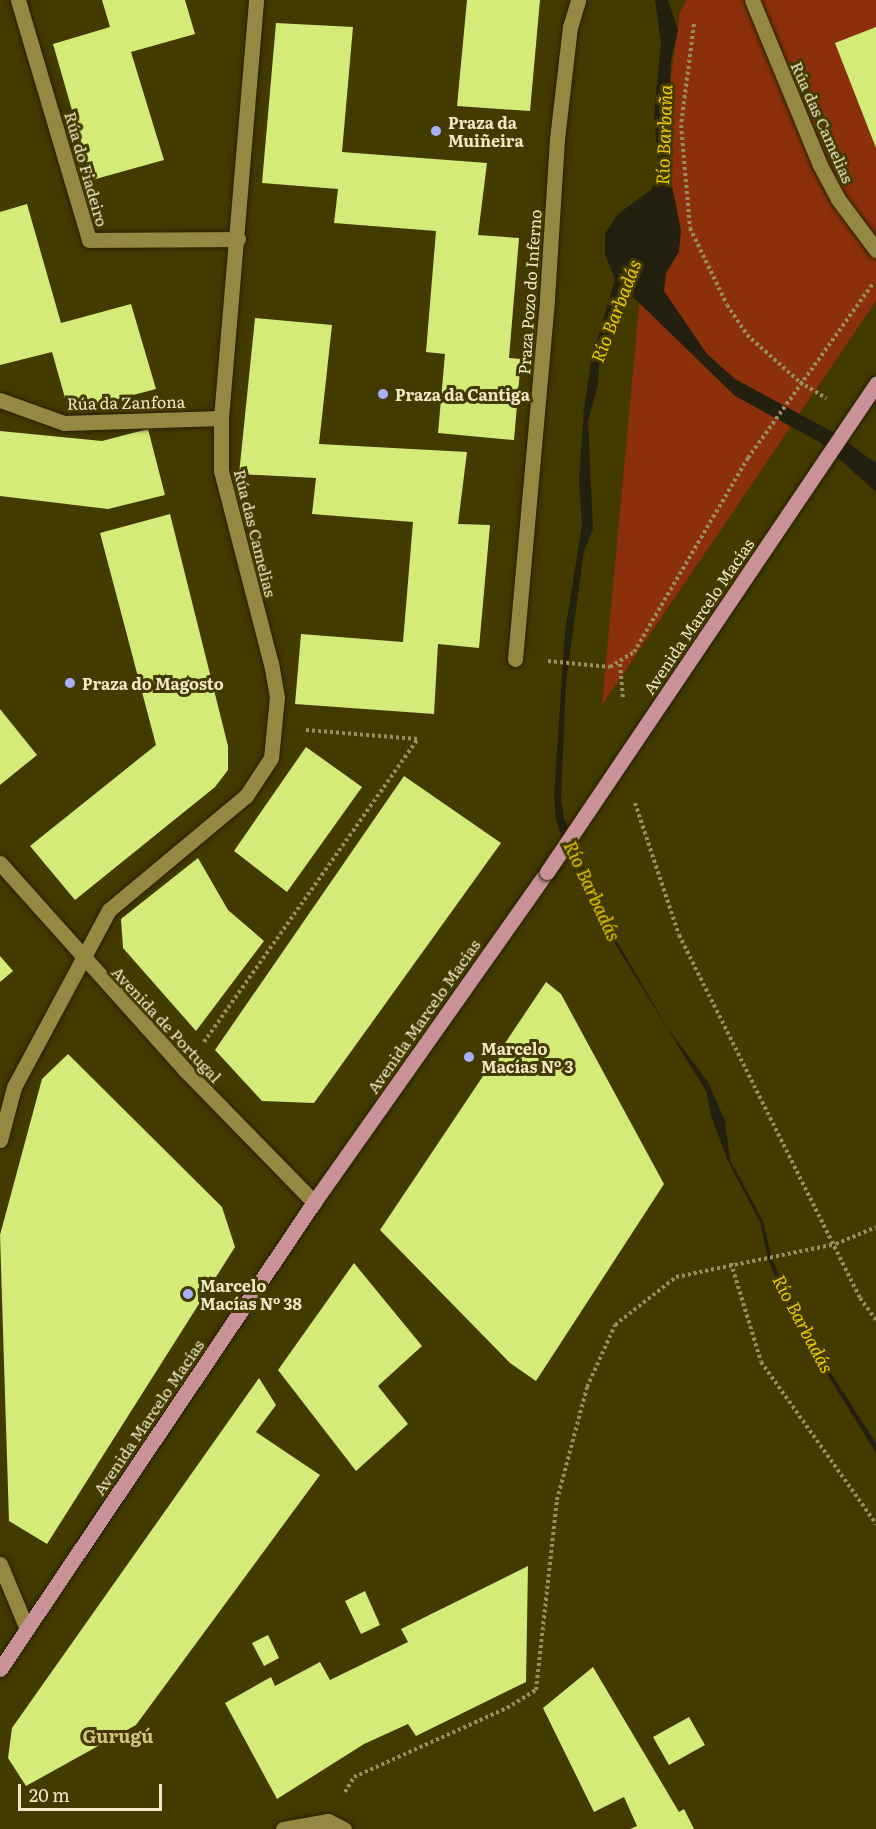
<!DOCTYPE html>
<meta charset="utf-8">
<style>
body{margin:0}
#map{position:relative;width:876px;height:1829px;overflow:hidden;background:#433a00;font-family:Literata,serif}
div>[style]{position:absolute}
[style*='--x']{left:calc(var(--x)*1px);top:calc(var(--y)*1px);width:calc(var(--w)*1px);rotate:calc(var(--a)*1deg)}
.green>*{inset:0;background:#8c300b}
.water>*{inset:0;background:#23200f}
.building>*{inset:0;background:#d4eb77}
.path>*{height:4px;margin-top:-2px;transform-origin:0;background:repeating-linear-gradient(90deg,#978f60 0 3px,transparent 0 6px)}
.roads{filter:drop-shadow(0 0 2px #282100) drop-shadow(0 0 2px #282100)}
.street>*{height:15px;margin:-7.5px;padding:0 7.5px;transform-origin:7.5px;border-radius:7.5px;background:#958842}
.secondary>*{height:15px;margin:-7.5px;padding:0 7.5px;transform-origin:7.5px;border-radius:7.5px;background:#958842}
.primary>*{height:15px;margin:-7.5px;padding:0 7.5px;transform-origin:7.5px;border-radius:7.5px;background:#c99198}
.bridges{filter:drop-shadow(0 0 2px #282100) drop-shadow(0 0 2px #282100)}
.primary-bridge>*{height:15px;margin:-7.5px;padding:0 7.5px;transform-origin:7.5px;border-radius:7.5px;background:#c99198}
.dots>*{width:16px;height:16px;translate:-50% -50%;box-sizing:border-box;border:3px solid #433a00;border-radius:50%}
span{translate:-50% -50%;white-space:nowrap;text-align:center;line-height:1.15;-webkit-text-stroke:6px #433a00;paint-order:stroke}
.poi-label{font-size:16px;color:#efe9c6;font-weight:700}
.left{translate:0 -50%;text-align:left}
.street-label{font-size:16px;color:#efe9c6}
.water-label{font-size:18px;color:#e7ca00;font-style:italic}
.neighbourhood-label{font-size:18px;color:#d1c47e;font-weight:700}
.scale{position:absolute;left:18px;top:1784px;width:144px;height:27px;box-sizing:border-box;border:3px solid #efe9c6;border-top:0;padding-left:8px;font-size:18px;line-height:21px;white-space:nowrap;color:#efe9c6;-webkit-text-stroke:4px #433a00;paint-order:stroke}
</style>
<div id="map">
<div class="green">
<i style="clip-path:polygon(687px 0,876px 0,876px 301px,602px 705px,639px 307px,680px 12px)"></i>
</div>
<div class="water">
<i style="clip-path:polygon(655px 0,668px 0,678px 30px,671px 60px,667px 162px,681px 230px,679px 252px,666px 273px,664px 291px,707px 354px,735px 379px,831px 431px,876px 463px,876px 492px,821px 443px,735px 396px,628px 292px,600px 354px,598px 384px,588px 422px,593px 529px,584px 551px,566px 682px,561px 799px,564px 818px,608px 926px,668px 1029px,708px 1082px,725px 1121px,730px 1160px,763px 1221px,772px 1259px,789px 1298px,814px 1347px,876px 1443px,876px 1453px,795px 1322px,769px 1262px,760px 1222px,728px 1161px,712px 1119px,706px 1091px,598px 916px,570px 862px,556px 820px,554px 795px,565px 631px,582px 525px,579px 480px,584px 409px,591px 362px,615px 279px,605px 255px,605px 234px,618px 214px,651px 190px,659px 173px,654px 115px,661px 43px)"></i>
</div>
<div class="building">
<i style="clip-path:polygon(102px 0,185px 0,195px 34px,131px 52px,164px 160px,92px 180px,53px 44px,110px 27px)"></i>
<i style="clip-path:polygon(467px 0,540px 0,530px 111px,457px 106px)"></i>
<i style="clip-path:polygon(276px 23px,353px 27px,342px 152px,487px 163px,478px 235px,519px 238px,509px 358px,521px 359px,514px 440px,438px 433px,445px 354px,426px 352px,436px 231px,334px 223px,338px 189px,262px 183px)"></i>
<i style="clip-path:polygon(876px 27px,876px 148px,835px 43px)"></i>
<i style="clip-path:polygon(27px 204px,61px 323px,131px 304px,156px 389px,69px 412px,52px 352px,0 365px,0 212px)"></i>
<i style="clip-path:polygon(255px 318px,332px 325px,319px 444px,467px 452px,458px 524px,490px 525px,479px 648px,438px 644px,434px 714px,295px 704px,301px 634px,403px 642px,413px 522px,312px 514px,316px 478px,239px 474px)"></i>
<i style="clip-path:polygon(148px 429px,165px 495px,108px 509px,0 496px,0 431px,102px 441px)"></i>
<i style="clip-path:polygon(170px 514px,228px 746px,228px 770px,215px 787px,75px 900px,30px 846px,156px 745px,100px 533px)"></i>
<i style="clip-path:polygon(0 709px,37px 755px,0 785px)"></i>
<i style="clip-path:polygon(306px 747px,362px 787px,287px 892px,234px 851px)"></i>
<i style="clip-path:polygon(404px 776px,501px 843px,314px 1103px,262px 1101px,215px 1050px)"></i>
<i style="clip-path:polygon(198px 858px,228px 910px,264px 941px,196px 1031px,123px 948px,121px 919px)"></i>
<i style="clip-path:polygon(0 956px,13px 971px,0 982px)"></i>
<i style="clip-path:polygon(546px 982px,561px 994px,664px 1184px,536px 1381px,510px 1363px,380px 1230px)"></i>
<i style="clip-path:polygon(68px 1054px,222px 1207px,235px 1247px,47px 1544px,9px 1521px,0 1235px,42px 1079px)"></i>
<i style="clip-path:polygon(354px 1263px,422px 1346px,378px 1386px,408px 1424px,356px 1471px,278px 1370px)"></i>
<i style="clip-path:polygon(259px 1378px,276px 1405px,256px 1432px,320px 1475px,136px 1725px,26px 1786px,8px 1758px,12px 1728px)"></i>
<i style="clip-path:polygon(528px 1566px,526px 1682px,416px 1736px,408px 1724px,364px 1744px,277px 1799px,225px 1703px,271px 1677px,275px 1686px,320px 1662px,330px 1680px,408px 1642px,401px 1629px)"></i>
<i style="clip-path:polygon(365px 1591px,380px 1625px,361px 1634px,345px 1601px)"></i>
<i style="clip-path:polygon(268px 1635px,279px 1658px,264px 1666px,252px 1643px)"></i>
<i style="clip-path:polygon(593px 1667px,679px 1812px,684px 1809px,694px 1829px,630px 1829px,637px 1826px,624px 1797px,594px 1812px,543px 1708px)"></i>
<i style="clip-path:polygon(689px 1717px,705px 1745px,669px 1765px,653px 1737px)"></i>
</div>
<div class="path">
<i style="--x:694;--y:24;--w:102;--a:97.3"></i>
<i style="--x:681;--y:125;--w:103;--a:85"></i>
<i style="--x:690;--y:228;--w:85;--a:64.3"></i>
<i style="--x:727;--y:305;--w:36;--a:56"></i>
<i style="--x:747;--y:335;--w:71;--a:41.6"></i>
<i style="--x:800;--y:382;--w:31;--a:32"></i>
<i style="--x:548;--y:661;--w:62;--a:5.5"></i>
<i style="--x:610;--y:667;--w:28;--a:-32"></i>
<i style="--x:634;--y:652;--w:225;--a:-59.6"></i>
<i style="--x:748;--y:458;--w:216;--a:-54.4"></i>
<i style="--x:620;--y:664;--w:34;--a:85"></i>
<i style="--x:306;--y:730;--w:112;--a:4.6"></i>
<i style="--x:635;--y:803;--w:139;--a:71.6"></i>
<i style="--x:679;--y:935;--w:406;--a:63.5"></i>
<i style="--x:860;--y:1298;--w:27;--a:54"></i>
<i style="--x:204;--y:1042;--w:371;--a:-54.8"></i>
<i style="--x:731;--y:1263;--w:103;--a:73.1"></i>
<i style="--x:761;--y:1362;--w:199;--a:54.6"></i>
<i style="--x:345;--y:1792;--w:17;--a:-59"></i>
<i style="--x:354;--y:1777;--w:168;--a:-24.3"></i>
<i style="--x:507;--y:1708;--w:34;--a:-32"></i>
<i style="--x:536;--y:1690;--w:191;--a:-83.7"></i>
<i style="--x:557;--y:1500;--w:117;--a:-75.1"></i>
<i style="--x:587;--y:1387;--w:68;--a:-65.7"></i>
<i style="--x:615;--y:1325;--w:78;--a:-38.2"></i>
<i style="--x:676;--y:1277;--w:163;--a:-11.7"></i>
<i style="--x:836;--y:1244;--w:43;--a:-23"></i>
</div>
<div class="roads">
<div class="street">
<i style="--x:18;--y:0;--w:250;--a:73.5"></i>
<i style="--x:89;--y:240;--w:149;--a:-0.4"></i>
<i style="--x:752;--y:0;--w:178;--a:67.6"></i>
<i style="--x:820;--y:165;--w:38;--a:62"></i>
<i style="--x:838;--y:199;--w:64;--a:53.3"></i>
<i style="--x:0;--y:400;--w:68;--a:19.8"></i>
<i style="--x:64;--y:423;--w:157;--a:-1.8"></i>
<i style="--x:515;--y:659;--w:362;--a:-84.9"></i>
<i style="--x:547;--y:298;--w:159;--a:-86.4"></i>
<i style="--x:557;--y:139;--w:113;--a:-83.4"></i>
<i style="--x:570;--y:27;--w:28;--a:-73"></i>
<i style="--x:0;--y:1140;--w:55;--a:-75.2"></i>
<i style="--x:14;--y:1087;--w:201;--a:-61.8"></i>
<i style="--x:109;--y:910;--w:178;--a:-39.8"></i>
<i style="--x:246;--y:796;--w:45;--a:-56.7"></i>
<i style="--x:271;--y:758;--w:61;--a:-84.4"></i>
<i style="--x:277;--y:697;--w:34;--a:-100"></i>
<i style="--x:271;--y:664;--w:199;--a:-104.5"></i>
<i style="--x:221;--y:471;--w:53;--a:-90"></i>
<i style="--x:221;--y:418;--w:419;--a:-85.2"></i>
<i style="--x:0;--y:1564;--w:70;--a:67.4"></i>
<i style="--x:283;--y:1829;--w:46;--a:-10.1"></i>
<i style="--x:328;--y:1821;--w:18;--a:27"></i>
</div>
<div class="secondary">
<i style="--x:0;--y:863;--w:278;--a:48.2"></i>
<i style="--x:185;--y:1070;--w:185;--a:45.7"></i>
</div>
<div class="primary">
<i style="--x:0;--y:1669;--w:563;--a:-56.08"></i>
<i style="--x:314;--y:1202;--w:404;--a:-54.8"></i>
</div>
</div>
<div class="bridges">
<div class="primary-bridge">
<i style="--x:547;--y:872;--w:589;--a:-56.01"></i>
</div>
</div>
<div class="dots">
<i style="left:436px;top:131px;background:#a8b0fc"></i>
<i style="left:383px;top:394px;background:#a8b0fc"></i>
<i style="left:70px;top:683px;background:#a8b0fc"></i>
<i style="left:469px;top:1057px;background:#a8b0fc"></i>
<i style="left:188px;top:1294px;background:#a8b0fc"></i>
</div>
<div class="poi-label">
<span class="left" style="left:448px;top:131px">Praza da<br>Muiñeira</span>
<span class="left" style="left:395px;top:394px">Praza da Cantiga</span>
<span class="left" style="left:82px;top:683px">Praza do Magosto</span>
<span class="left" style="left:481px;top:1057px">Marcelo<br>Macías Nº 3</span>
<span class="left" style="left:200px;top:1294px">Marcelo<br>Macías Nº 38</span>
</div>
<div class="street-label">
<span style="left:823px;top:122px;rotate:66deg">Rúa das Camelias</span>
<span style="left:87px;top:169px;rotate:74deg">Rúa do Fiadeiro</span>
<span style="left:529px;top:292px;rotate:-86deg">Praza Pozo do Inferno</span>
<span style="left:126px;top:402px;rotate:-1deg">Rúa da Zanfona</span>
<span style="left:256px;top:533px;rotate:76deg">Rúa das Camelias</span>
<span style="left:698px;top:616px;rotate:-56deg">Avenida Marcelo Macías</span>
<span style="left:423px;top:1016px;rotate:-55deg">Avenida Marcelo Macías</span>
<span style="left:167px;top:1024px;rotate:47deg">Avenida de Portugal</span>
<span style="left:148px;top:1417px;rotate:-56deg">Avenida Marcelo Macías</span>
</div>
<div class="water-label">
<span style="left:664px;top:135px;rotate:-88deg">Río Barbaña</span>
<span style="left:616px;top:311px;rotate:-69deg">Río Barbadás</span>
<span style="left:592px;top:891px;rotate:65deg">Río Barbadás</span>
<span style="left:803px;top:1324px;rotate:62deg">Río Barbadás</span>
</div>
<div class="neighbourhood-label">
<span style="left:118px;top:1736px">Gurugú</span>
</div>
<div class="scale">20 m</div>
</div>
